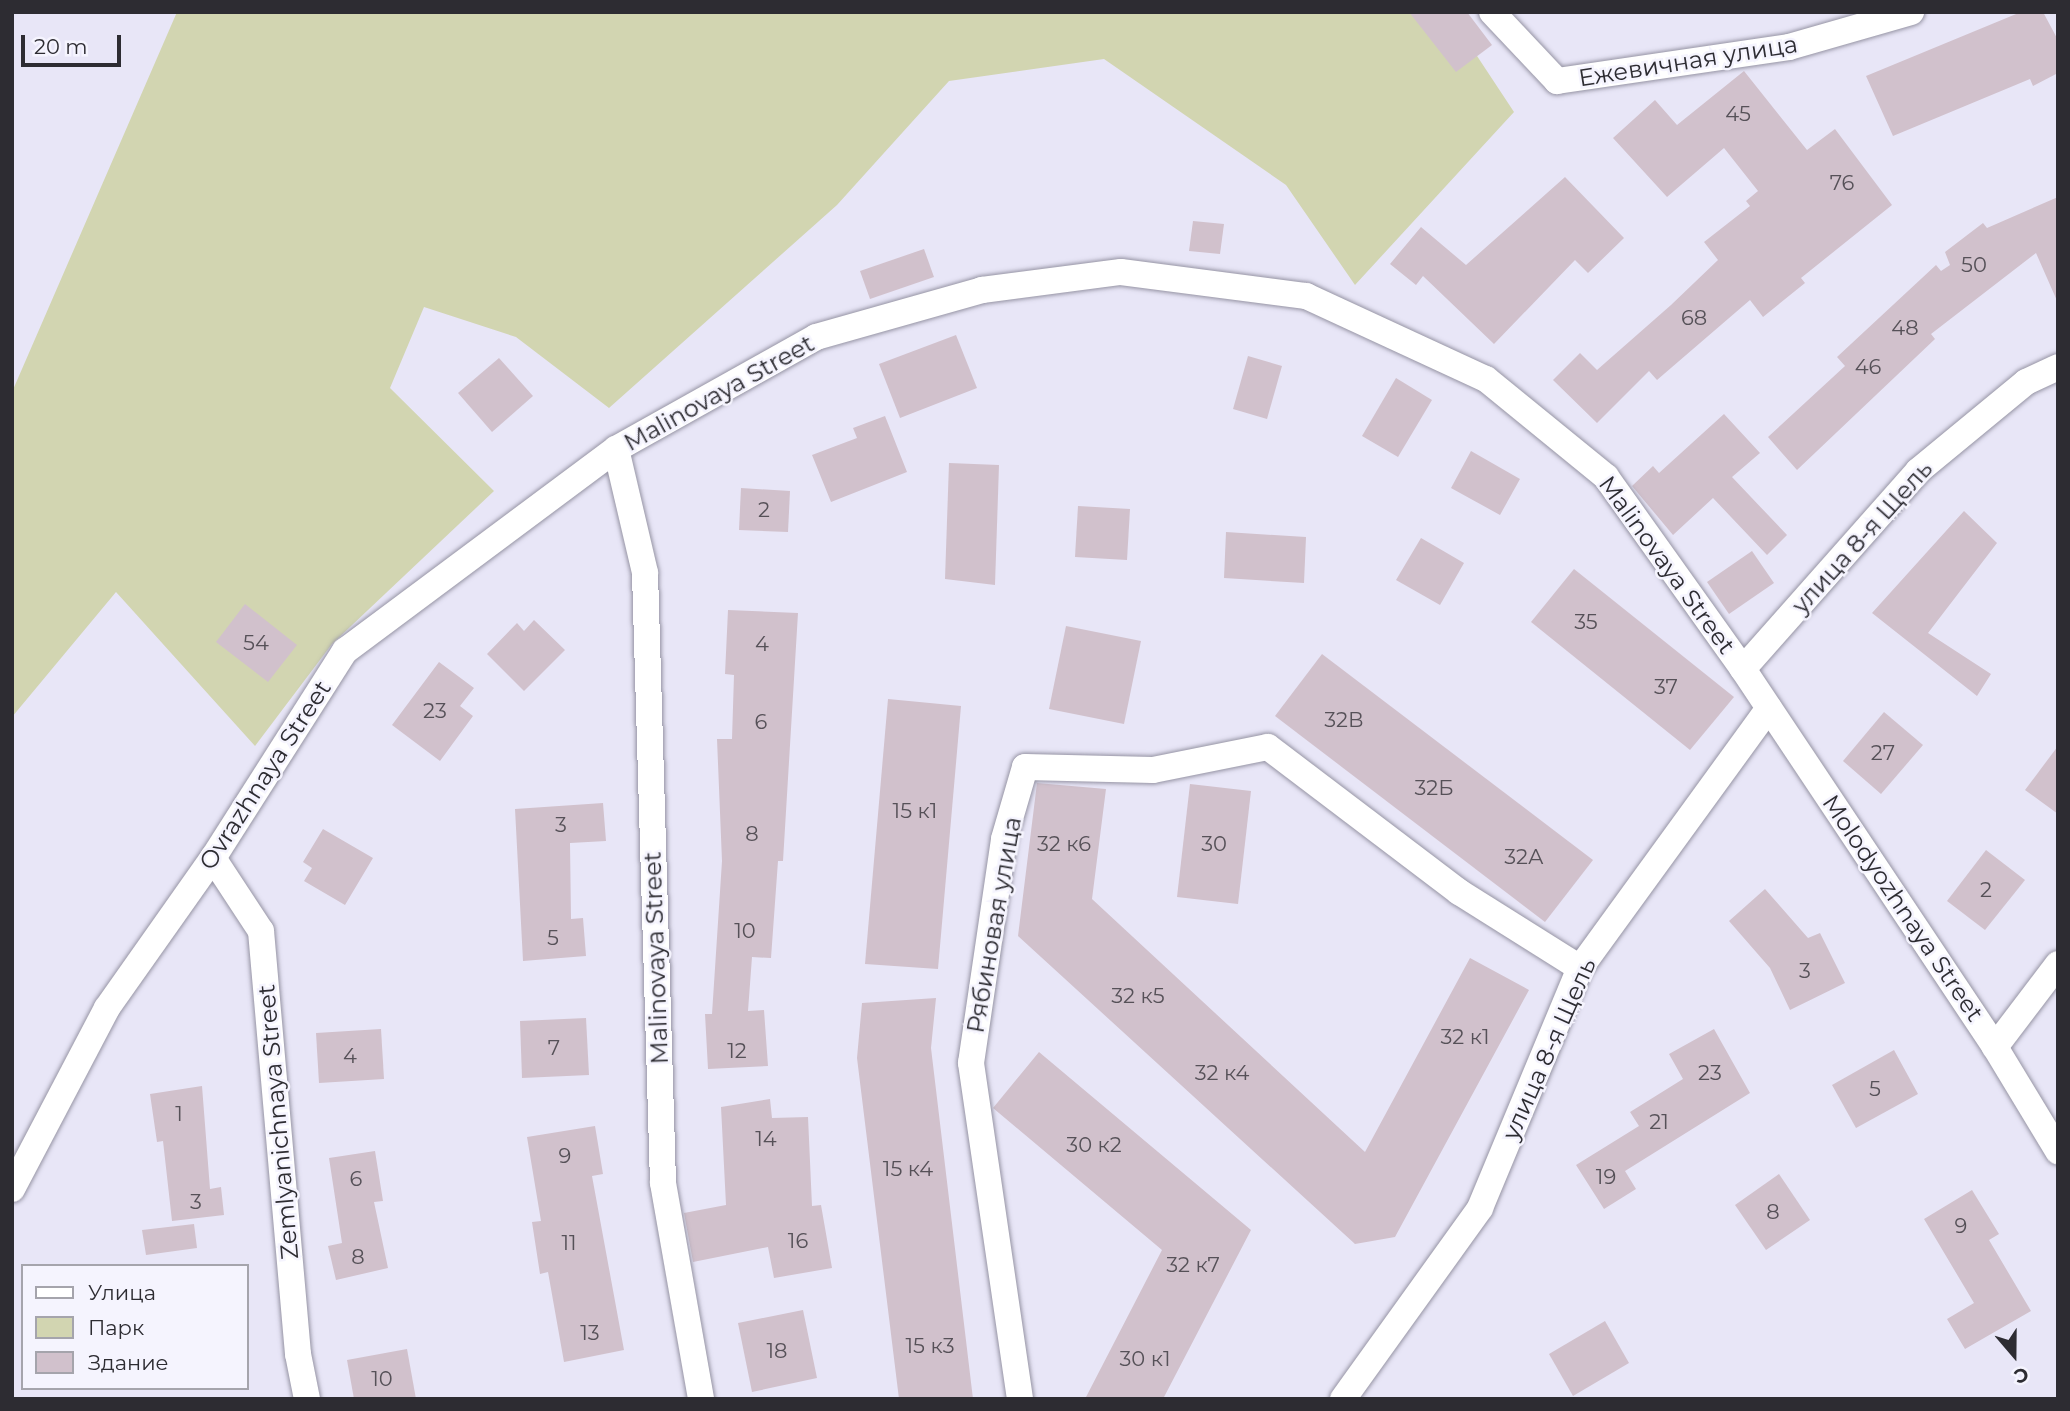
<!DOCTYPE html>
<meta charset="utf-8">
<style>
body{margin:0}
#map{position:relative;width:2070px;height:1411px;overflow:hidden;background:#e8e6f7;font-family:Montserrat,sans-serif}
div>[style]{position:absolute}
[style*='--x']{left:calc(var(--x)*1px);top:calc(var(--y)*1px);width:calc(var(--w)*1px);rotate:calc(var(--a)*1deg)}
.green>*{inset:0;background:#d2d5b1}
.building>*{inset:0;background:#d1c1cc}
.roads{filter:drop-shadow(0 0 2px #9694a4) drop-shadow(0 0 2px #9694a4)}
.street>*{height:26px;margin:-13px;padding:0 13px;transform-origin:13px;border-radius:13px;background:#fff}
span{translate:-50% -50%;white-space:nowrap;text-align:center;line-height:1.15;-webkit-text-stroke:5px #f5f4fe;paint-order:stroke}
.number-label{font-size:21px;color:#565158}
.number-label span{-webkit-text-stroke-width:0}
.street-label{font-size:24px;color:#2d2c32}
.frame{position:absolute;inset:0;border:14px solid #2d2c32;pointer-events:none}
.legend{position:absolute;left:21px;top:1264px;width:228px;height:126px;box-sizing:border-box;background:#f5f4fe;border:2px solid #a5a4ac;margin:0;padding:9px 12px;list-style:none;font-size:21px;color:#2d2c32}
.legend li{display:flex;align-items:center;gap:14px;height:35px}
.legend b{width:35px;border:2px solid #a5a4ac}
.north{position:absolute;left:1979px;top:1320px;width:70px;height:70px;-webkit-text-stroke:5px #f5f4fe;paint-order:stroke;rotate:160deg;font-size:19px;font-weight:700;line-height:28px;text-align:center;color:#2d2c32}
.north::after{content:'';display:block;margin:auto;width:24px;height:32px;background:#2d2c32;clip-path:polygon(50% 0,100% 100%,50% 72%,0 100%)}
.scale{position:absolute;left:21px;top:35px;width:100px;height:32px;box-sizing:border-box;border:4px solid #2d2c32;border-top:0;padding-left:9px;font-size:21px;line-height:24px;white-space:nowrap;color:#2d2c32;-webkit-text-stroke:5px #f5f4fe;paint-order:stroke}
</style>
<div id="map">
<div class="green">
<i style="clip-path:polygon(177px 12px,1448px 12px,1514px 112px,1355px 285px,1286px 185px,1104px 59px,949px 81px,837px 205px,609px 408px,516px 337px,424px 307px,390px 388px,494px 491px,332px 644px,255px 746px,116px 592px,12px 717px,12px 392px)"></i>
</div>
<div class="building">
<i style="clip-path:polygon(1409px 12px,1467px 12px,1492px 45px,1456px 72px)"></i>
<i style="clip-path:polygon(2021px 12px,2043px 12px,2058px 40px,2058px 73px,2033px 86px,2030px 79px,1893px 136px,1866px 76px)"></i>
<i style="clip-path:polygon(1744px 71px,1807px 150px,1835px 129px,1892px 205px,1801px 278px,1805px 283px,1763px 317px,1750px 300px,1657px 380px,1649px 371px,1597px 423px,1553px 380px,1580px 353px,1597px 370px,1671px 305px,1718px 260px,1704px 242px,1750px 206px,1746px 201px,1758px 191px,1724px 148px,1667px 197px,1613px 138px,1655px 100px,1677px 125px)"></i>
<i style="clip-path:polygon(1565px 177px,1624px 238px,1588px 273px,1575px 260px,1494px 344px,1423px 276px,1416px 285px,1390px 264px,1421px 227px,1466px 265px)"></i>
<i style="clip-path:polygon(2058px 197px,2058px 303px,2036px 253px,1931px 334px,1935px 339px,1797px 470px,1768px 437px,1845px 366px,1837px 357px,1936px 265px,1941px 271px,1950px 265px,1945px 252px,1983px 223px,1987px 228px)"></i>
<i style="clip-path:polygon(1193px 221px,1224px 224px,1220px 254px,1189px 251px)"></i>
<i style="clip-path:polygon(924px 249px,934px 277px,870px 299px,860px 271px)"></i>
<i style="clip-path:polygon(956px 335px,977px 388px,900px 418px,879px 364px)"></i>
<i style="clip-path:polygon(1248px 356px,1282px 366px,1267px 419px,1233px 409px)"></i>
<i style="clip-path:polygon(499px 358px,533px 396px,492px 432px,458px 393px)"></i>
<i style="clip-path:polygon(1396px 378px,1432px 400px,1398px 457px,1362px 436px)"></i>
<i style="clip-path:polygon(1724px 414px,1760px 453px,1732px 477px,1787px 535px,1767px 555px,1713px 498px,1673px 535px,1632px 486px,1653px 466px,1659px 473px)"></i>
<i style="clip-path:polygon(885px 416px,907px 472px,831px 502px,812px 455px,857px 438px,853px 428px)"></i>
<i style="clip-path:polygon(1471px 451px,1520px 479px,1500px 515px,1451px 488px)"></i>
<i style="clip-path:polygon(949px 463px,999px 465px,995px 585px,945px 579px)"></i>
<i style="clip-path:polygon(741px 488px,790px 491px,788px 532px,739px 530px)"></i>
<i style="clip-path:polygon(1078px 506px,1130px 509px,1127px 560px,1075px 557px)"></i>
<i style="clip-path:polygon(1964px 511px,1997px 543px,1928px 633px,1991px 674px,1977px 696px,1872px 613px)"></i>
<i style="clip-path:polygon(1226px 532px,1306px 537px,1304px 583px,1224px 578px)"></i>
<i style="clip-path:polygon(1421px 538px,1464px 563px,1440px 605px,1396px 580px)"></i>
<i style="clip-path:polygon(1752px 551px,1774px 583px,1729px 614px,1707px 582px)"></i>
<i style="clip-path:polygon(1574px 569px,1734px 697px,1690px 750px,1531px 622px)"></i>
<i style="clip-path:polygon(245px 604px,297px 645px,268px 682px,216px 642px)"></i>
<i style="clip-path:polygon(728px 610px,798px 613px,783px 861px,778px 861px,771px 958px,752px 957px,748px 1011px,764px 1010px,768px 1066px,708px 1069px,705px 1014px,712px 1014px,722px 861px,717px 739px,732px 739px,734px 675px,725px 674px)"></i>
<i style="clip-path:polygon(534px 620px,565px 650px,524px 691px,487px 654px,517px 623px,524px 631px)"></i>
<i style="clip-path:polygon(1066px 626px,1141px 641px,1124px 724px,1049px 709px)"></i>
<i style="clip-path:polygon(1322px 654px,1593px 860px,1545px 922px,1275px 716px)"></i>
<i style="clip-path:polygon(439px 662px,474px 688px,460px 706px,473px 716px,440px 761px,392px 725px)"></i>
<i style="clip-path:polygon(888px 699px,961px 706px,938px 969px,865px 964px)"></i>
<i style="clip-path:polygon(1884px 712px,1923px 745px,1881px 794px,1843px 761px)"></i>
<i style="clip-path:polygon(2058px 746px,2058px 814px,2025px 790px)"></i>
<i style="clip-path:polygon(1037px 783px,1106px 789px,1092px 899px,1365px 1152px,1470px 958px,1529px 990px,1395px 1237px,1355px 1244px,1018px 936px)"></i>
<i style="clip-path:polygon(1190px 784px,1251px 791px,1238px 904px,1177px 897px)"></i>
<i style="clip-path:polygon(603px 803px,606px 841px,570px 843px,571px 919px,583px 918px,586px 956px,523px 961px,515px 809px)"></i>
<i style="clip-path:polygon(323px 829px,373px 858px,345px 905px,304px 881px,312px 868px,303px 862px)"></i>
<i style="clip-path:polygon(1986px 850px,2025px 880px,1985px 930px,1947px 901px)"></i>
<i style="clip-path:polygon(1765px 889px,1808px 938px,1820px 933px,1845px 983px,1790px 1010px,1770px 968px,1729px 921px)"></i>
<i style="clip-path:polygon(936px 998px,931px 1048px,973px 1399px,899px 1399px,857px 1058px,862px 1003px)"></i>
<i style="clip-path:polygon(586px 1018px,589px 1075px,522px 1078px,520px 1021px)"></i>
<i style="clip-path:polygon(381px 1029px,384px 1079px,319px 1083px,316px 1033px)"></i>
<i style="clip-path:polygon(1714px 1029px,1750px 1093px,1625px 1171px,1636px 1189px,1604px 1209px,1576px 1165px,1639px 1126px,1630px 1112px,1683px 1079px,1669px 1054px)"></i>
<i style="clip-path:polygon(1894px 1050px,1918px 1094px,1856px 1128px,1832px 1085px)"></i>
<i style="clip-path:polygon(1039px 1052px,1251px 1230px,1163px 1399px,1085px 1399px,1162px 1250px,993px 1108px)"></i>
<i style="clip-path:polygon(202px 1086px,210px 1189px,221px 1187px,224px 1215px,172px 1221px,163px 1141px,157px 1142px,150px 1094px)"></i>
<i style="clip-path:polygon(770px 1099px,772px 1118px,808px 1117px,812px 1206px,821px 1205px,832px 1268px,774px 1278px,768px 1247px,693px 1262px,684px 1213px,726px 1205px,721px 1107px)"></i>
<i style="clip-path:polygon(595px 1126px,603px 1174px,592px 1176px,624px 1350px,564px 1362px,548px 1272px,540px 1274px,532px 1222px,541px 1221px,527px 1137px)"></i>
<i style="clip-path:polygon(375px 1151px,383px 1201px,374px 1202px,388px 1268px,336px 1280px,328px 1246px,342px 1243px,329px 1158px)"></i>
<i style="clip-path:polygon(1779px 1174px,1810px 1220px,1766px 1250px,1735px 1205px)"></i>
<i style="clip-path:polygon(1972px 1190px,1999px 1234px,1989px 1240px,2031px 1311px,1965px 1349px,1947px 1319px,1974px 1303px,1924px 1219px)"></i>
<i style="clip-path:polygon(194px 1224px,197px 1248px,146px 1255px,142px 1230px)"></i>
<i style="clip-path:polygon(803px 1310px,817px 1378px,752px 1392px,738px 1323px)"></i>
<i style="clip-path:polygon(1605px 1321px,1629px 1363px,1573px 1396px,1549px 1354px)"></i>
<i style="clip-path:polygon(407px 1349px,416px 1399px,354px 1399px,347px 1360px)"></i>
</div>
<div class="roads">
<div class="street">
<i style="--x:1492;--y:12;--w:95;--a:46.7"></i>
<i style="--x:1557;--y:81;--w:234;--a:-8.3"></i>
<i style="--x:1789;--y:47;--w:127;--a:-16"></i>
<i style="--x:616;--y:449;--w:127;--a:76.8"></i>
<i style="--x:645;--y:573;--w:610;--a:88.31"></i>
<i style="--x:663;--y:1183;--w:219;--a:80"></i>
<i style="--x:1743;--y:669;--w:264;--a:-48.5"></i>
<i style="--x:1918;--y:471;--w:140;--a:-39.5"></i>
<i style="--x:2026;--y:382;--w:35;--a:-25"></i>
<i style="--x:213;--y:858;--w:87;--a:56.7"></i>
<i style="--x:261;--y:931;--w:425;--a:85"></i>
<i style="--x:298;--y:1354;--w:46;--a:78.7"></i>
<i style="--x:1995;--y:1047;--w:104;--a:-52.8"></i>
<i style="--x:12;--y:1189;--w:204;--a:-62.3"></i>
<i style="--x:107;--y:1008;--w:184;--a:-54.8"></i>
<i style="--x:213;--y:858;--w:246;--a:-57.5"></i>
<i style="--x:345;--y:651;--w:338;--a:-36.7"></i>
<i style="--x:616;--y:449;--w:229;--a:-29.2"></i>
<i style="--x:816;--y:337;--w:173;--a:-15.8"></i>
<i style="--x:982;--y:290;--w:140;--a:-7.4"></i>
<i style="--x:1121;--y:272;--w:187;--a:7.4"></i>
<i style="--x:1306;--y:296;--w:198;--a:24.8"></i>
<i style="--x:1486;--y:379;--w:155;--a:39.2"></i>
<i style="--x:1606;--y:477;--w:236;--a:54.5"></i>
<i style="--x:1743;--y:669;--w:454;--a:56.3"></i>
<i style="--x:1995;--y:1047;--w:122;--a:58.8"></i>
<i style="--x:1020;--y:1399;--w:340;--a:-98.3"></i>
<i style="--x:971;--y:1063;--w:226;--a:-81.6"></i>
<i style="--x:1004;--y:839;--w:75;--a:-73.7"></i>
<i style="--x:1025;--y:767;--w:128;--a:1.3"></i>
<i style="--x:1153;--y:770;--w:117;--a:-11.3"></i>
<i style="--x:1268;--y:747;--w:240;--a:37.2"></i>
<i style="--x:1459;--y:892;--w:143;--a:32.1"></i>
<i style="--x:1343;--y:1399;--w:235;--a:-54.3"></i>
<i style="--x:1480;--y:1208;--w:260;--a:-67.4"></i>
<i style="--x:1580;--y:968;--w:321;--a:-54"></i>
</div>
</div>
<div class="number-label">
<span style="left:1738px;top:114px">45</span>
<span style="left:1842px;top:183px">76</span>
<span style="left:1974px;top:265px">50</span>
<span style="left:1694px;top:318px">68</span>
<span style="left:1905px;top:328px">48</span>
<span style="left:1868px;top:367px">46</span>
<span style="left:764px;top:510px">2</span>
<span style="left:1586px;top:622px">35</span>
<span style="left:256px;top:643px">54</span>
<span style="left:762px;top:644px">4</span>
<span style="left:1666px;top:687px">37</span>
<span style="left:435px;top:711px">23</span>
<span style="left:1344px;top:720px">32В</span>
<span style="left:761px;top:722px">6</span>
<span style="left:1883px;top:753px">27</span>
<span style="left:1434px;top:788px">32Б</span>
<span style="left:915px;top:811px">15 к1</span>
<span style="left:561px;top:825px">3</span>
<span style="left:752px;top:834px">8</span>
<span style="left:1064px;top:844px">32 к6</span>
<span style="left:1214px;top:844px">30</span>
<span style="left:1524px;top:857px">32А</span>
<span style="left:1986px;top:890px">2</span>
<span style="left:745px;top:931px">10</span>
<span style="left:553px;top:938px">5</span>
<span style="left:1805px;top:971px">3</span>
<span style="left:1138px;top:996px">32 к5</span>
<span style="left:1465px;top:1037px">32 к1</span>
<span style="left:554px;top:1048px">7</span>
<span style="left:737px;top:1051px">12</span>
<span style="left:350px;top:1056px">4</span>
<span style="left:1222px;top:1073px">32 к4</span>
<span style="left:1710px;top:1073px">23</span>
<span style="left:1875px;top:1089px">5</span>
<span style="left:179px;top:1114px">1</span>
<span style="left:1659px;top:1122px">21</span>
<span style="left:766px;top:1139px">14</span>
<span style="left:1094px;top:1145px">30 к2</span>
<span style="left:565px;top:1156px">9</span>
<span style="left:908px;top:1169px">15 к4</span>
<span style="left:1606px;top:1177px">19</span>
<span style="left:356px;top:1179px">6</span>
<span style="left:196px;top:1202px">3</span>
<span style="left:1773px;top:1212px">8</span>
<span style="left:1961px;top:1226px">9</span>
<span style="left:798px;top:1241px">16</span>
<span style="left:569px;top:1243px">11</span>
<span style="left:358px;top:1257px">8</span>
<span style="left:1193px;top:1265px">32 к7</span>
<span style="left:590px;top:1333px">13</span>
<span style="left:930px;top:1346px">15 к3</span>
<span style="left:777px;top:1351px">18</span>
<span style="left:1145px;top:1359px">30 к1</span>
<span style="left:382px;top:1379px">10</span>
</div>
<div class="street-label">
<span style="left:1688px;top:61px;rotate:-9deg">Ежевичная улица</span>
<span style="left:719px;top:393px;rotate:-29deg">Malinovaya Street</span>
<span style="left:1862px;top:537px;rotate:-48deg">улица 8-я Щель</span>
<span style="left:1667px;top:565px;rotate:54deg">Malinovaya Street</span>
<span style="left:265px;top:775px;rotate:-57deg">Ovrazhnaya Street</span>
<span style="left:1903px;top:908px;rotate:56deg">Molodyozhnaya Street</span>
<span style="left:994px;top:925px;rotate:-80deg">Рябиновая улица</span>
<span style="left:656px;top:958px;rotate:-92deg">Malinovaya Street</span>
<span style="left:1549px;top:1049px;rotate:-66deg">улица 8-я Щель</span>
<span style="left:278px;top:1122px;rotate:-95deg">Zemlyanichnaya Street</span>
</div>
<div class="frame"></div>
<ul class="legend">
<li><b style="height:9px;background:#fff"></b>Улица</li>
<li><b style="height:19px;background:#d2d5b1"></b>Парк</li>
<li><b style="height:19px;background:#d1c1cc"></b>Здание</li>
</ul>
<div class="north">С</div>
<div class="scale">20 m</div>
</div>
